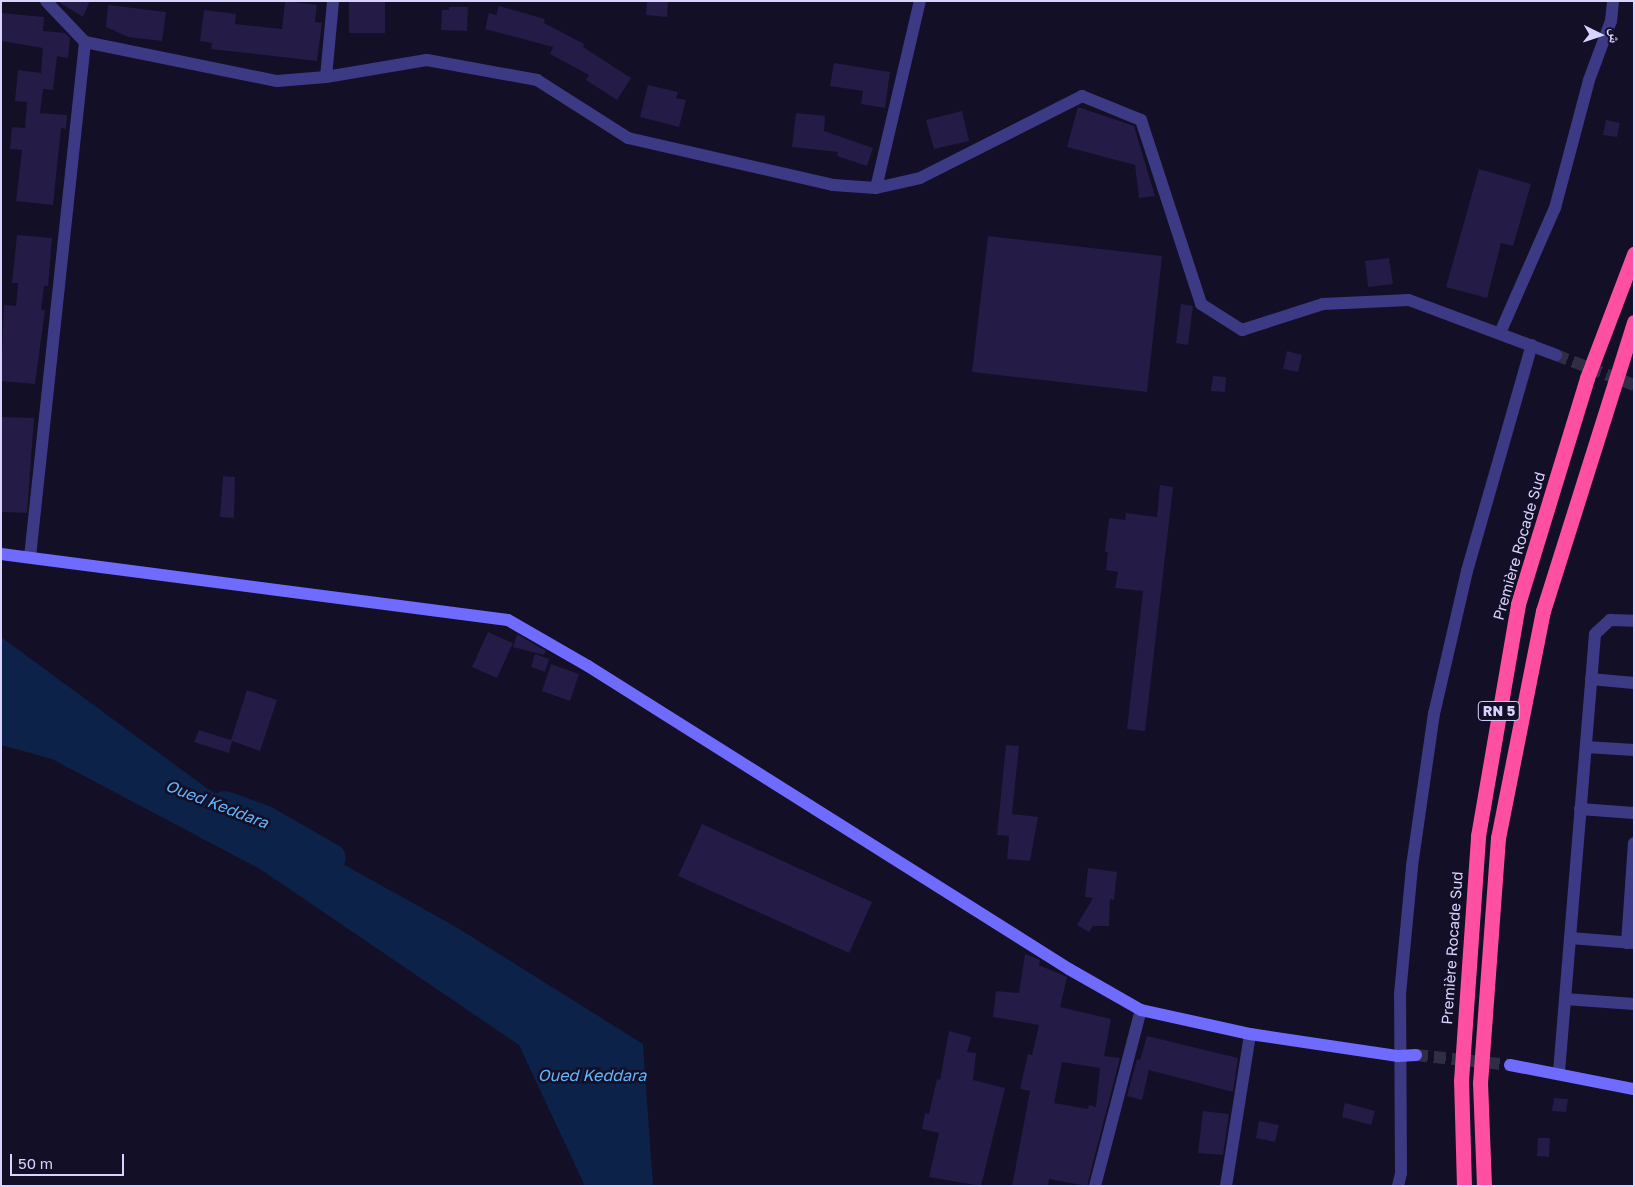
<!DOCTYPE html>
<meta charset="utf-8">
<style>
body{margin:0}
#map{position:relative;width:1635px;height:1187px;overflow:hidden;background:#130f26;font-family:"Golos Text","Noto Naskh Arabic",sans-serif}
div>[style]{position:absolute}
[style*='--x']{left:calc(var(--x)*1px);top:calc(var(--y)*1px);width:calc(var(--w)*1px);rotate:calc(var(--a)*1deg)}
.water>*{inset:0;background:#0c2248}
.river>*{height:28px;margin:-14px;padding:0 14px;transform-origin:14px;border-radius:14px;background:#0c2248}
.building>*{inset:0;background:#241b47}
.street-tunnel>*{height:12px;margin-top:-6px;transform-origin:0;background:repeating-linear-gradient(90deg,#312d47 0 12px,transparent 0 18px)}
.secondary-tunnel>*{height:12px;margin-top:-6px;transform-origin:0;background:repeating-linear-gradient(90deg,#312d47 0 12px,transparent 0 18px)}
.street>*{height:12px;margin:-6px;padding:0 6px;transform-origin:6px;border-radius:6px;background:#3d3a85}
.secondary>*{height:12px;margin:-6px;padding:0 6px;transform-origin:6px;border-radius:6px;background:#6f6bff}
.highway>*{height:15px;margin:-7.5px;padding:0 7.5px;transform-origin:7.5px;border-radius:7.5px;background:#ff4fa3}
span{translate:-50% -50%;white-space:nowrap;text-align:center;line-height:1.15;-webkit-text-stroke:5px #130f26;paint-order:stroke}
.shield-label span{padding:1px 4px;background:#130f26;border:1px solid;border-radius:4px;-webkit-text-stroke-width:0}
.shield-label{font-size:14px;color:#d9d4ff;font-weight:700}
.street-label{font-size:15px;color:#d9d4ff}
.water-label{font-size:16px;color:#62b6ff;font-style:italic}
.frame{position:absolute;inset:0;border:2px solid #d9d4ff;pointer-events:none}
.north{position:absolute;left:1575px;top:10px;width:50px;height:50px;-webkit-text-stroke:4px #130f26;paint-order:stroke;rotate:94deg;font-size:14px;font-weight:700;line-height:20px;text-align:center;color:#d9d4ff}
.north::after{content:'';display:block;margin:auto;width:18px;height:22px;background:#d9d4ff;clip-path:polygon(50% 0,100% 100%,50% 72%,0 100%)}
.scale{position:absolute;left:10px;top:1154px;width:114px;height:22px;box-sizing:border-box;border:2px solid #d9d4ff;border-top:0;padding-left:6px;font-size:15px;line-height:18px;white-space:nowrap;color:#d9d4ff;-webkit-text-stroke:4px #130f26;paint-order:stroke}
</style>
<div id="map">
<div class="water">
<i style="clip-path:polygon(1px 637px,208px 789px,456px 927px,643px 1044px,653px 1186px,585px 1186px,519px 1045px,260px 869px,52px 759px,1px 745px)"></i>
</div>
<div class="river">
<i style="--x:225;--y:805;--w:41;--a:19.7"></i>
<i style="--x:264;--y:819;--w:78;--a:29.8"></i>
</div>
<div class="building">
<i style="clip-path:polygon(57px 1px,90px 1px,83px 17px)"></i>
<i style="clip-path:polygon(285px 1px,317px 5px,315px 22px,322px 23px,317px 61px,211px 49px,212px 43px,200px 41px,204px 10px,236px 14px,235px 24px,282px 29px)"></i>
<i style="clip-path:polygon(349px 1px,385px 1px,385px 33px,349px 33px)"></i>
<i style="clip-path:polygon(647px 1px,668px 1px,667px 17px,646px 15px)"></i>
<i style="clip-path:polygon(108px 5px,166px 12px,162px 41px,128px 37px,106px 27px)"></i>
<i style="clip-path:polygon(499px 6px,545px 19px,544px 23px,584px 44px,583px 47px,631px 78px,617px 100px,586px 80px,589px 75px,550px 54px,553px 47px,485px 29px,489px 13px,496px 15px)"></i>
<i style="clip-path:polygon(449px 7px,468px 7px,467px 31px,441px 30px,442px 10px,449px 10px)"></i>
<i style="clip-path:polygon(1px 13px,44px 17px,43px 31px,65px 33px,70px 38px,68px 58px,57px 56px,53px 90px,43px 89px,40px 113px,67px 115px,66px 129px,61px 128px,53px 205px,16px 201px,22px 150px,10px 149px,12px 127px,25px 128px,27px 102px,15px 101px,18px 70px,41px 73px,43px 48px,1px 41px)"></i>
<i style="clip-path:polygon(834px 63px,890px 72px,885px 108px,861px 104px,863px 91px,830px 86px)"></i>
<i style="clip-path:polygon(648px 85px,678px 92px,676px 98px,686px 100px,679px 127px,640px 117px)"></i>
<i style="clip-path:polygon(1078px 107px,1134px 126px,1155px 196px,1139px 198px,1135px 165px,1067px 147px)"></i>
<i style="clip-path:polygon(962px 111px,969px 141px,934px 149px,926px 120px)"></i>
<i style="clip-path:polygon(796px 113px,825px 116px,824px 131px,873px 148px,867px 166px,837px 156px,838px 152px,792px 147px)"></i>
<i style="clip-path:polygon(1606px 120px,1620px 123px,1617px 137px,1603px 135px)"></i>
<i style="clip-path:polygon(1479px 169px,1531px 184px,1513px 246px,1501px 243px,1487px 298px,1446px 287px)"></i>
<i style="clip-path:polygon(17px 235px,52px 238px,48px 286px,44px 286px,41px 310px,45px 310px,35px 384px,1px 381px,4px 305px,16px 306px,18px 283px,12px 283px)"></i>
<i style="clip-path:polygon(988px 236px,1162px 256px,1147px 392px,972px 372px)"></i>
<i style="clip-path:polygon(1389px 258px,1393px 284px,1368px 287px,1365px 261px)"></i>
<i style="clip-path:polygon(1181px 304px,1193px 306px,1188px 345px,1176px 343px)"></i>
<i style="clip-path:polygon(1287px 351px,1302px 355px,1298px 372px,1283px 369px)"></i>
<i style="clip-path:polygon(1213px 376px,1226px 377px,1225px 392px,1211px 391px)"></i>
<i style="clip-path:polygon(2px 417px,34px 418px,27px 513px,1px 512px)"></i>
<i style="clip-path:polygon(223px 476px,235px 477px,234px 518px,220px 517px)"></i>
<i style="clip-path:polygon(1160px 485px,1173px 487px,1145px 731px,1127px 729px,1143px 591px,1115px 588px,1118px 572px,1106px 570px,1108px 552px,1105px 552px,1109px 518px,1125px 520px,1126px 513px,1157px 517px)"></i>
<i style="clip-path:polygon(488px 632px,513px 643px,497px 678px,472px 667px)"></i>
<i style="clip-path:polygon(517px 634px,546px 651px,544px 655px,513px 647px)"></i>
<i style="clip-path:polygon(535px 654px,549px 659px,545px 672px,531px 667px)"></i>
<i style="clip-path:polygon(551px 664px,579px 674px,570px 701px,542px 691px)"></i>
<i style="clip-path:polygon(247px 690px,277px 700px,260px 751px,232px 741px,229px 753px,194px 742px,199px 730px,231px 740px)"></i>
<i style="clip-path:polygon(1006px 745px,1019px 746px,1012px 814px,1038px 817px,1030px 861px,1007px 859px,1009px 836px,997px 835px)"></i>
<i style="clip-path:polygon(702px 824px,872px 902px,849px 953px,678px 876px)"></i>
<i style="clip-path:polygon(1088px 868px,1117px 872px,1114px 900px,1110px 899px,1109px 926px,1093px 926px,1089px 932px,1077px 925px,1093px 898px,1085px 897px)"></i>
<i style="clip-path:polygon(evenodd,1025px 954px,1040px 960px,1039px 965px,1067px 977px,1060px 1007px,1111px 1019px,1104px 1056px,1120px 1058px,1087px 1186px,1049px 1179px,1048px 1186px,1012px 1186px,1030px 1091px,1020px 1089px,1028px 1054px,1032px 1055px,1039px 1025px,993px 1017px,996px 991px,1019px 993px,1025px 954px,1062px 1062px,1100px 1068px,1096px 1107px,1089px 1105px,1088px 1109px,1054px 1103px,1062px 1062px)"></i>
<i style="clip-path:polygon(949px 1031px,971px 1037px,967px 1052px,976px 1053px,973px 1080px,1005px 1088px,981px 1186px,929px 1177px,939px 1133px,922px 1129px,925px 1113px,929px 1114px,937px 1079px,940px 1080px)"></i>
<i style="clip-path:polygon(1147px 1036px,1238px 1058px,1233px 1092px,1149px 1070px,1142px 1100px,1127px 1096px,1137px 1059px,1140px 1060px)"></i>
<i style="clip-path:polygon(1554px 1098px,1568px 1099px,1566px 1112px,1552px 1111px)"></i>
<i style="clip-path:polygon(1345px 1103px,1375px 1111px,1371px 1125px,1342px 1117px)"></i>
<i style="clip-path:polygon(1203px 1111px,1229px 1114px,1223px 1155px,1198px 1153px)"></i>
<i style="clip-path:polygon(1259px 1121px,1279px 1125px,1275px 1142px,1256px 1138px)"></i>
<i style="clip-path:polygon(1538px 1138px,1550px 1138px,1549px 1157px,1537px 1156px)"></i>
</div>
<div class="street-tunnel">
<i style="--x:1556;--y:355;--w:84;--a:21"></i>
</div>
<div class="secondary-tunnel">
<i style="--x:1416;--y:1055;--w:95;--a:6.1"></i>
</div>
<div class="street">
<i style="--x:46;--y:1;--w:57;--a:46.4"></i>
<i style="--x:85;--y:42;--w:196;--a:11.5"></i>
<i style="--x:277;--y:81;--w:49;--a:-4.7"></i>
<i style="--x:326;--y:77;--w:102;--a:-9.6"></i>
<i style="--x:427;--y:60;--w:112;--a:10.3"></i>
<i style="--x:537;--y:80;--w:108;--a:32.5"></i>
<i style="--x:628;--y:138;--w:210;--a:12.9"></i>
<i style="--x:833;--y:185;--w:43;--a:4"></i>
<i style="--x:876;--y:188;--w:45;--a:-12.8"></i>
<i style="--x:920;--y:178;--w:182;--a:-26.8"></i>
<i style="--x:1082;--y:96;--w:64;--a:22.1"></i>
<i style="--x:1141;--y:120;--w:194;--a:71.9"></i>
<i style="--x:1201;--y:304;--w:49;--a:32.4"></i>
<i style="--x:1242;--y:330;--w:85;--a:-17.8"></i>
<i style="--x:1323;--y:304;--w:86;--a:-2.7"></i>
<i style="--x:1409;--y:300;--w:157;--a:20.5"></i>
<i style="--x:326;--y:77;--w:76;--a:-84.7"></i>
<i style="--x:876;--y:188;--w:192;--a:-76.8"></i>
<i style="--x:1500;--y:333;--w:137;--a:-66.3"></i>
<i style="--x:1555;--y:208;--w:132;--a:-75.1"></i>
<i style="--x:1589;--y:80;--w:63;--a:-69.6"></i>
<i style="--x:1611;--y:21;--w:20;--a:-84"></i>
<i style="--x:30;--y:557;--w:518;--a:-83.9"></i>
<i style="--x:1591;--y:679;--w:43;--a:5.3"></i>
<i style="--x:1586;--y:747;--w:48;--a:3.6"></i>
<i style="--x:1580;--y:809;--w:54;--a:4.2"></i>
<i style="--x:1570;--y:938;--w:64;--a:4.5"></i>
<i style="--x:1627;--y:943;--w:100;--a:-86"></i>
<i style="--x:1565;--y:999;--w:69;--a:4.1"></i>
<i style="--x:1559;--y:1072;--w:439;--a:-85.3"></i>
<i style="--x:1595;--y:634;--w:21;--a:-43"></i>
<i style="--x:1610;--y:620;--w:24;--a:2"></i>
<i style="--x:1095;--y:1186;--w:182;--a:-75.4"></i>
<i style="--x:1226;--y:1186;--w:154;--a:-81"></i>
<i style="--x:1398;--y:1186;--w:13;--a:-77"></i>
<i style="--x:1401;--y:1173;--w:179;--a:-90.3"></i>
<i style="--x:1400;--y:994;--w:129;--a:-84.6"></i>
<i style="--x:1412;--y:866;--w:154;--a:-81.8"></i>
<i style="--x:1434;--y:714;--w:147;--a:-77"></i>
<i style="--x:1467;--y:571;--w:235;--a:-74"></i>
</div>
<div class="secondary">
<i style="--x:1;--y:554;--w:511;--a:7.42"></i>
<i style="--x:508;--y:620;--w:92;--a:29.9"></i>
<i style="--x:588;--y:666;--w:568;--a:32.21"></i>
<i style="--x:1069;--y:969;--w:83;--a:29.7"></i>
<i style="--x:1141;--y:1010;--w:112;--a:12.4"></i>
<i style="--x:1250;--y:1034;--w:150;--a:8.5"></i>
<i style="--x:1398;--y:1056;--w:18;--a:-3"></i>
<i style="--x:1510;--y:1065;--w:126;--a:11"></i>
</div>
<div class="highway">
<i style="--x:1464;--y:1186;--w:105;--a:-91.6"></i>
<i style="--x:1461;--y:1081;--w:246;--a:-86"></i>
<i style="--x:1478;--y:836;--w:235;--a:-80.2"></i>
<i style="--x:1518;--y:604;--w:236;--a:-73"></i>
<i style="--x:1587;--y:378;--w:133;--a:-69.2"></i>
<i style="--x:1484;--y:1186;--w:103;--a:-92.2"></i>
<i style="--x:1480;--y:1083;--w:246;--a:-85.8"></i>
<i style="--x:1498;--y:838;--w:231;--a:-78.8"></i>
<i style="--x:1543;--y:611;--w:303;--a:-72.5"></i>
</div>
<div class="shield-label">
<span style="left:1499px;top:711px">RN 5</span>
</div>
<div class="street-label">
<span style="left:1519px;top:546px;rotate:-74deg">Première Rocade Sud</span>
<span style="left:1452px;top:948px;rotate:-86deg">Première Rocade Sud</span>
</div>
<div class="water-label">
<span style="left:217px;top:804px;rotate:21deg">Oued Keddara</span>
<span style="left:592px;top:1075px">Oued Keddara</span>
</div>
<div class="frame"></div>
<div class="north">ش</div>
<div class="scale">50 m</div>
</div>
